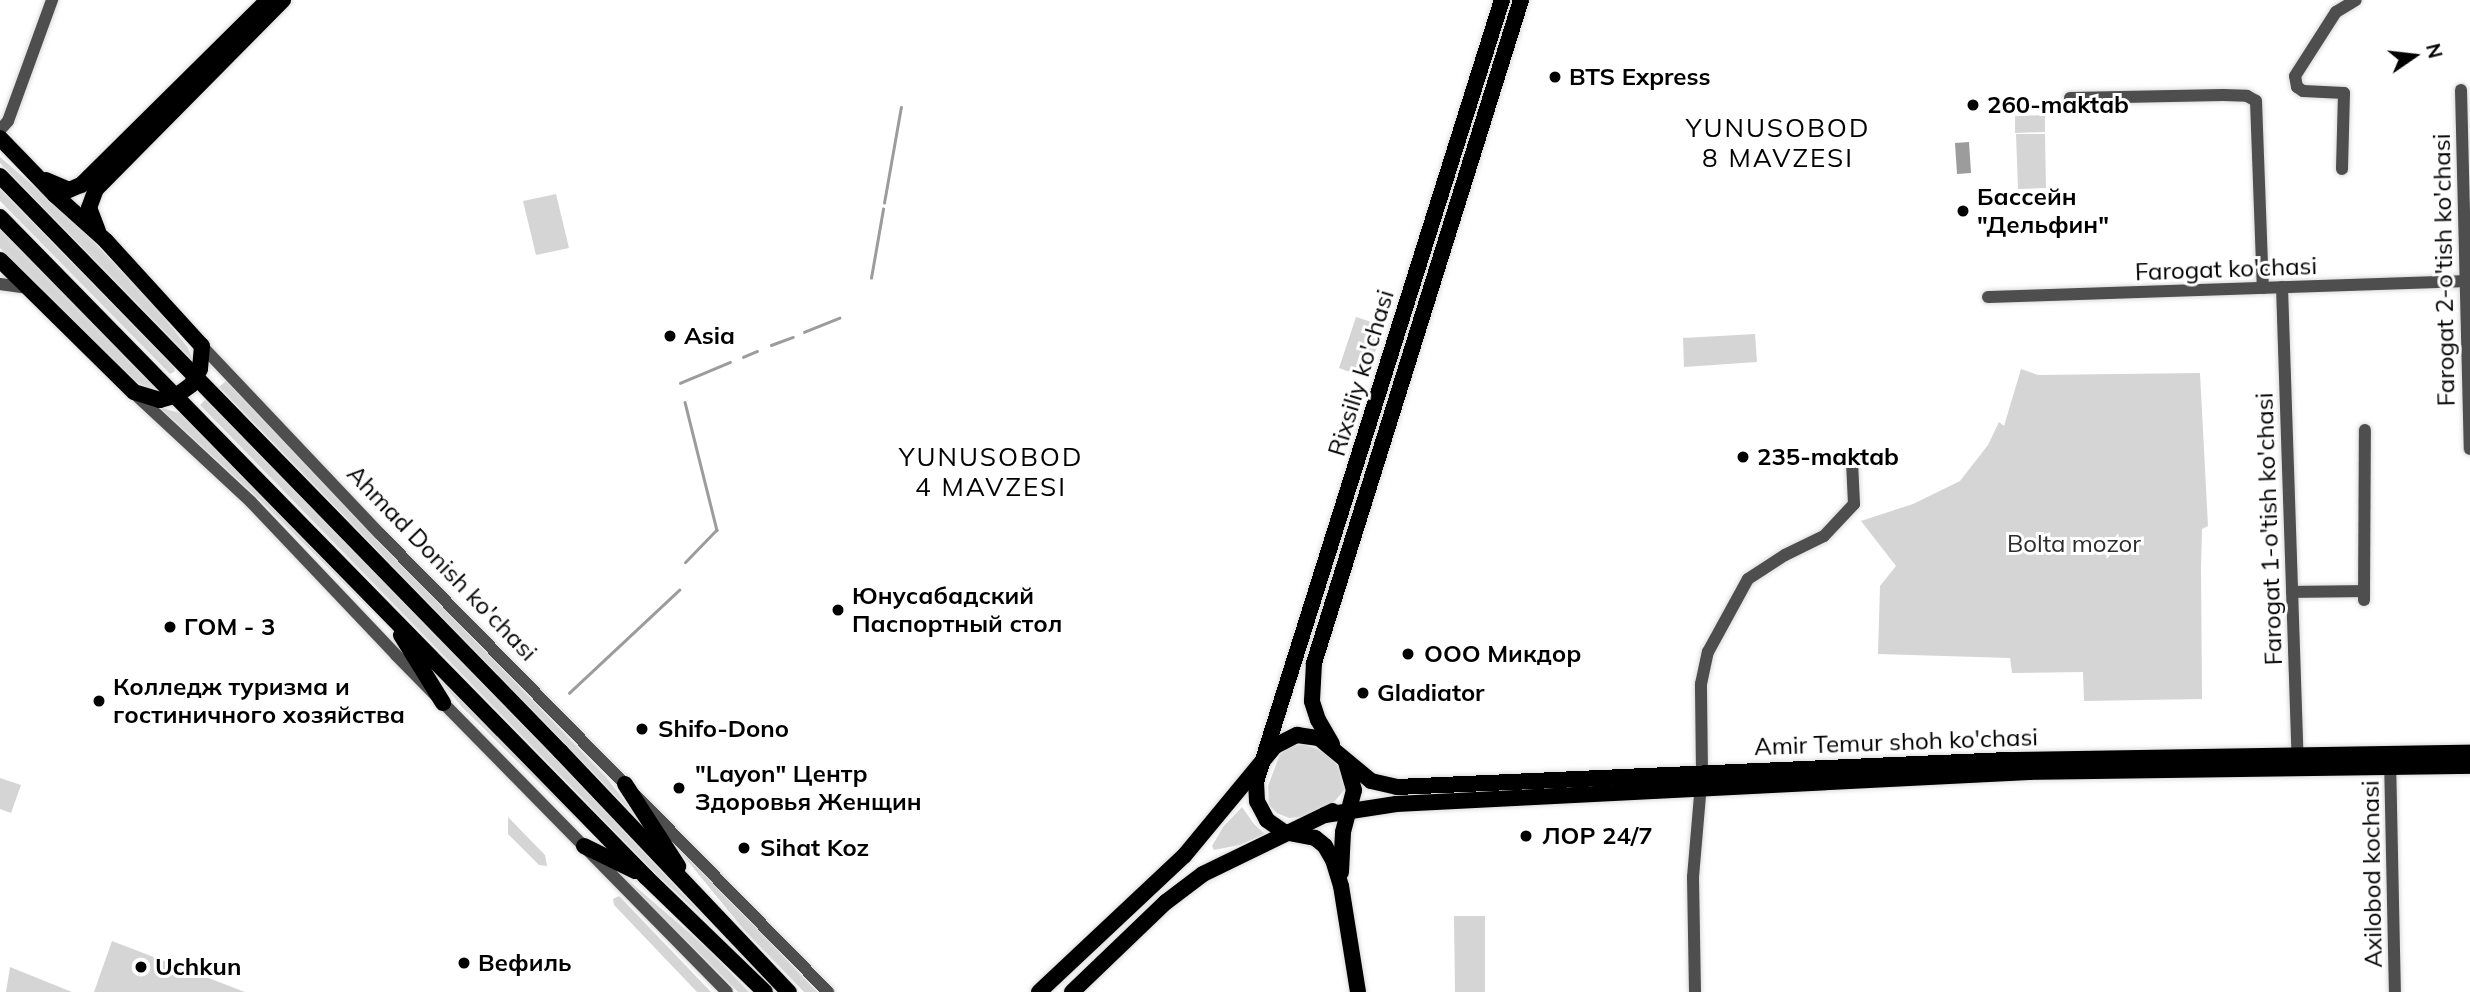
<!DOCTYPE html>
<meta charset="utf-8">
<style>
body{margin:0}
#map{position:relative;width:2470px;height:992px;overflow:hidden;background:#fff;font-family:Mulish,sans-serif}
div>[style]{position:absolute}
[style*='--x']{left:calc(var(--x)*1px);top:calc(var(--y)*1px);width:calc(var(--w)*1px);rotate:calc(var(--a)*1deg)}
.green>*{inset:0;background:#d5d5d5}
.water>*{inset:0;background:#9c9c9c}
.stream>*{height:2.5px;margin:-1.25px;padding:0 1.25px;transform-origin:1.25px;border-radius:1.25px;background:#9c9c9c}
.roads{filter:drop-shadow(0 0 2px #dbdbdb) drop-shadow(0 0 2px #dbdbdb)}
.minor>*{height:12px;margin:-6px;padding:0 6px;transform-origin:6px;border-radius:6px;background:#4e4e4e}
.major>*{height:16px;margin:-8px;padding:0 8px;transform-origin:8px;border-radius:8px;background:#000}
.dots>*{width:19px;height:19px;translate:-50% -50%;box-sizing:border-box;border:4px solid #fff;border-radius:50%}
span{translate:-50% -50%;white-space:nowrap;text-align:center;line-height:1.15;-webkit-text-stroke:6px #fff;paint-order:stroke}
.poi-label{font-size:24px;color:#000;font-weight:700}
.left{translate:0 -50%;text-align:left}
.street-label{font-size:24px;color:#000}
.park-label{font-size:24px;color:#2c2c2c}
.neighbourhood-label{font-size:26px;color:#000;letter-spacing:2px}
.north{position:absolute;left:2379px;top:21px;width:70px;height:70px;-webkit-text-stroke:5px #fff;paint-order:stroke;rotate:76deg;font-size:19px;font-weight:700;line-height:28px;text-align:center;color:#000}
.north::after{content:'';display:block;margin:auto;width:24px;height:32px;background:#000;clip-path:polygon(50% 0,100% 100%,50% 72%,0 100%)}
</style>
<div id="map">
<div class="green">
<i style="clip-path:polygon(2045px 115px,2045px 132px,2015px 133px,2015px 116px)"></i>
<i style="clip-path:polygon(2016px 134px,2045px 134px,2046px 188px,2018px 189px)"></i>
<i style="clip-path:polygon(0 157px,76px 223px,160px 312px,188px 348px,193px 361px,0 163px)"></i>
<i style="clip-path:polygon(0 189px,175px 368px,174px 372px,170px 374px,0 201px)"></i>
<i style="clip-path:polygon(556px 194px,569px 248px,536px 255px,523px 201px)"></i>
<i style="clip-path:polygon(0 227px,161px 392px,137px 383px,0 248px)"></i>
<i style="clip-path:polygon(1356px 317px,1384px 326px,1366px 378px,1339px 368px)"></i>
<i style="clip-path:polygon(1755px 334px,1757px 362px,1684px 367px,1683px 338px)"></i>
<i style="clip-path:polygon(2021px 369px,2038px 375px,2200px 373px,2208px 526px,2202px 529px,2201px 566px,2202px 699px,2084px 701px,2083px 672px,2012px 673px,2010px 658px,1878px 654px,1880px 586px,1896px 566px,1861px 521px,1913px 504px,1960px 481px,1988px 445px,1999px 422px,2004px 426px)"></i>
<i style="clip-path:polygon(226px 381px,606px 777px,639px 820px,219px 387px)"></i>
<i style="clip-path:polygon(206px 399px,555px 758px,712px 925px,657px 875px,200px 405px)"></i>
<i style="clip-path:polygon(159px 407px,183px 414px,385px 624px,259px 499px)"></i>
<i style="clip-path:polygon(435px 674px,538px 777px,585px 828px,462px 707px)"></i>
<i style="clip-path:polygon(1303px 744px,1323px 751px,1332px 758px,1342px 771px,1345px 789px,1334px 802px,1308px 816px,1289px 818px,1277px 813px,1269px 805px,1268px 786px,1280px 754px,1290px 746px)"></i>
<i style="clip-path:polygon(0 778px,21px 785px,11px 813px,0 809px)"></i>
<i style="clip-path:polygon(1242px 807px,1254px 824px,1265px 834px,1239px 845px,1214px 850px,1212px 846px,1223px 827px)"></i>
<i style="clip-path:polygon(508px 817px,545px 855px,547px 866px,539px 865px,508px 834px)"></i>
<i style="clip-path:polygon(665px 833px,701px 869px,817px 992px,804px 992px,744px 930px)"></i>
<i style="clip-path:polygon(608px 863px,707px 948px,749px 992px,738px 992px)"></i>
<i style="clip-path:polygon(619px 896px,622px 899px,711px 992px,697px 992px,614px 905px,613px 899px)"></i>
<i style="clip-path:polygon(1454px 916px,1485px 916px,1485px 992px,1455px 992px)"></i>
<i style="clip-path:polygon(112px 941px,245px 992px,94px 992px)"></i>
<i style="clip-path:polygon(10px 967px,72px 992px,6px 992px)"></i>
</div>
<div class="water">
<i style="clip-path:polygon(1969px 142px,1971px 173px,1957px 174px,1955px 143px)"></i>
</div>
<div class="stream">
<i style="--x:884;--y:203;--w:97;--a:-80"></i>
<i style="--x:871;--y:278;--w:70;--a:-80.1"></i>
<i style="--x:804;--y:332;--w:38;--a:-22"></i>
<i style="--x:771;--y:345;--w:23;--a:-20"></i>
<i style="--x:743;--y:357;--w:15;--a:-23"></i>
<i style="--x:680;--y:383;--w:54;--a:-22.8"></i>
<i style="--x:685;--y:402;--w:132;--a:76"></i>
<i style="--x:717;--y:530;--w:45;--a:134.1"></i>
<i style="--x:569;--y:693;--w:151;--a:-43.1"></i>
</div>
<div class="roads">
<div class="minor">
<i style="--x:2461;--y:90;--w:359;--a:88.6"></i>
<i style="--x:2070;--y:98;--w:153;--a:-1.1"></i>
<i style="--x:2223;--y:95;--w:24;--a:2"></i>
<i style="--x:2247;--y:96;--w:10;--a:29"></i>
<i style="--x:2256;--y:101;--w:187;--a:87.9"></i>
<i style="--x:0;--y:130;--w:12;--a:-48"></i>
<i style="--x:8;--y:121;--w:129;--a:-70"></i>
<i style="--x:2342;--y:169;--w:76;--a:-88.5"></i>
<i style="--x:2344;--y:93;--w:41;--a:-177.2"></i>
<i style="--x:2303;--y:91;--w:7;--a:-146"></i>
<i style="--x:2297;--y:87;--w:11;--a:-100"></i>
<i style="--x:2295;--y:76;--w:76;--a:-57.4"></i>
<i style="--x:2336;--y:12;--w:23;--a:-31"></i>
<i style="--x:0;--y:284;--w:27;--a:8"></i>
<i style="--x:2282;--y:287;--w:476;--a:88.1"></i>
<i style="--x:1988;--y:297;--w:482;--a:-1.9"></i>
<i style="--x:202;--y:346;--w:259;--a:46.6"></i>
<i style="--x:380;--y:534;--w:641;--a:45.63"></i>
<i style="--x:136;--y:395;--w:157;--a:42.9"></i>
<i style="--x:251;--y:502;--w:211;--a:46.5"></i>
<i style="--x:396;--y:655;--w:472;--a:45.5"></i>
<i style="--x:2292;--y:592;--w:72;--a:-0.8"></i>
<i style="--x:2364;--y:600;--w:170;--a:-89.7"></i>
<i style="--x:2390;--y:758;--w:234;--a:88.8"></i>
<i style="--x:1695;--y:992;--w:115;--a:-91"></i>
<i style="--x:1693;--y:877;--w:105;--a:-85.1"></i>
<i style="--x:1702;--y:772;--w:88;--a:-90.7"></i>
<i style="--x:1701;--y:684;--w:33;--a:-78"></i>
<i style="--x:1708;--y:652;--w:83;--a:-61.3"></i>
<i style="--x:1748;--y:579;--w:44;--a:-33"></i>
<i style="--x:1785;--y:555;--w:43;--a:-26"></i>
<i style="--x:1824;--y:536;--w:44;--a:-46.8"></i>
<i style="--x:1854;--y:504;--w:43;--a:-92.7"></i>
</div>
<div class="major">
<i style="--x:0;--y:138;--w:79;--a:46"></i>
<i style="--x:55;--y:195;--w:69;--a:42"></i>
<i style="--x:106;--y:241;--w:142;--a:47.6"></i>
<i style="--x:202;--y:346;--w:23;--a:95"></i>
<i style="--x:200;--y:369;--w:18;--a:119"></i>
<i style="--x:191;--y:385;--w:17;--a:144"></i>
<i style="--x:177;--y:395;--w:18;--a:164"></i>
<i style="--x:160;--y:400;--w:27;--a:-163"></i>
<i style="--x:134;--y:392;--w:188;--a:-135.4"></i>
<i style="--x:0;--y:176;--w:804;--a:45.76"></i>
<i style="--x:561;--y:752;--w:331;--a:46.5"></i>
<i style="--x:46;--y:180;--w:25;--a:23"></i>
<i style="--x:69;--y:190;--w:13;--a:-23"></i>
<i style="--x:81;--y:185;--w:263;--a:-44.7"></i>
<i style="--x:0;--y:217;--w:924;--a:45.61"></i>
<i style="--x:646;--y:877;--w:165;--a:44"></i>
<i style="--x:98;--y:231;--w:25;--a:-111"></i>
<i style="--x:89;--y:208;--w:20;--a:-70"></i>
<i style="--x:96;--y:189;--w:266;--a:-45.3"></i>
<i style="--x:401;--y:635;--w:80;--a:58.3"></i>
<i style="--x:1332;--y:744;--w:28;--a:-120"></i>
<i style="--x:1318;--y:720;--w:20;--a:-108"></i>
<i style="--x:1312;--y:701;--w:38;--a:-87"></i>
<i style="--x:1314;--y:663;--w:695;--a:-72.66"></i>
<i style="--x:625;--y:784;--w:98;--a:57.1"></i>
<i style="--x:1325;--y:815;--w:72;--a:-8.8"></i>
<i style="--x:1396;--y:804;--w:634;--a:-2.89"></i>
<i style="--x:2029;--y:772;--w:441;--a:-0.8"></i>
<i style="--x:584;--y:846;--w:57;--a:26.1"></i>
<i style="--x:1341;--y:872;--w:40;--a:-87.1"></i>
<i style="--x:1343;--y:832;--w:43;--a:-75.3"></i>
<i style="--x:1354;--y:790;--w:29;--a:-106"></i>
<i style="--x:1039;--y:992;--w:199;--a:-43.2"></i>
<i style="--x:1184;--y:856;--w:143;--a:-50.4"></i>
<i style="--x:1275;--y:746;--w:25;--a:-27"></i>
<i style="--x:1297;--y:735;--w:22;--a:8"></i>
<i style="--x:1319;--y:738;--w:67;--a:39.6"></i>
<i style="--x:1371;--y:781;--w:27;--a:13"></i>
<i style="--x:1397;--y:787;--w:612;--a:-2.53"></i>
<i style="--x:2008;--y:760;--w:462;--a:-0.9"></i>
<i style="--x:1072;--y:992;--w:130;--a:-43.8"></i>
<i style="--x:1166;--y:902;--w:46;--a:-37.1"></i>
<i style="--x:1203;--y:874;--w:144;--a:-25.9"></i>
<i style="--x:1358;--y:992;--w:107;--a:-99.1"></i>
<i style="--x:1341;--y:886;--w:27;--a:-107"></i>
<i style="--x:1333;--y:860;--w:16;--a:-120"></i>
<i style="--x:1325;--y:846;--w:13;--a:-141"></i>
<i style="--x:1315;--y:838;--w:32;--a:-169"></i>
<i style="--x:1284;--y:832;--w:21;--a:-145"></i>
<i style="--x:1267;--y:820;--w:21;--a:-118"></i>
<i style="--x:1257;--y:801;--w:19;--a:-93"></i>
<i style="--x:1256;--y:782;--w:820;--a:-72.54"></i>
</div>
</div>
<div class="dots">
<i style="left:1555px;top:77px;background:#000"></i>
<i style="left:1973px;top:105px;background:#000"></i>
<i style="left:1963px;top:211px;background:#000"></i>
<i style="left:670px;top:336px;background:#000"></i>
<i style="left:1743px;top:457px;background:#000"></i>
<i style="left:838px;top:610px;background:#000"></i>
<i style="left:170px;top:627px;background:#000"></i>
<i style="left:1408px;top:654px;background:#000"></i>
<i style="left:1363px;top:693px;background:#000"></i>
<i style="left:99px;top:701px;background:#000"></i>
<i style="left:642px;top:729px;background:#000"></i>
<i style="left:679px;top:788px;background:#000"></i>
<i style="left:1526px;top:836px;background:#000"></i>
<i style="left:744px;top:848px;background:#000"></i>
<i style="left:464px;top:963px;background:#000"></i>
<i style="left:141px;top:967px;background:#000"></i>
</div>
<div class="poi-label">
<span class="left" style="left:1569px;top:77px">BTS Express</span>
<span class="left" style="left:1987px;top:105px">260-maktab</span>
<span class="left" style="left:1977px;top:211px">Бассейн<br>"Дельфин"</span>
<span class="left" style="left:684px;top:336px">Asia</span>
<span class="left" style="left:1757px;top:457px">235-maktab</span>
<span class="left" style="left:852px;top:610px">Юнусабадский<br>Паспортный стол</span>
<span class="left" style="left:184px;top:627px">ГОМ - 3</span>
<span class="left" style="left:1424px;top:654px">ООО Микдор</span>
<span class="left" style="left:113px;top:701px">Колледж туризма и<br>гостиничного хозяйства</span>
<span class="left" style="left:1377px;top:693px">Gladiator</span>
<span class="left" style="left:658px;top:729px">Shifo-Dono</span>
<span class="left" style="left:695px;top:788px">"Layon" Центр<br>Здоровья Женщин</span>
<span class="left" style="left:1542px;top:836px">ЛОР 24/7</span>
<span class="left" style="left:760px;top:848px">Sihat Koz</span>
<span class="left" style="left:478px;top:963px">Вефиль</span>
<span class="left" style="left:155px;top:967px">Uchkun</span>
</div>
<div class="street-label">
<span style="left:2226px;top:269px;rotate:-2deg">Farogat ko'chasi</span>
<span style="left:2444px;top:270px;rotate:-91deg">Farogat 2-o'tish ko'chasi</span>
<span style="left:1361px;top:373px;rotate:-73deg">Rixsiliy ko'chasi</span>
<span style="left:2269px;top:529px;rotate:-92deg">Farogat 1-o'tish ko'chasi</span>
<span style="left:442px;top:563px;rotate:46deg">Ahmad Donish ko'chasi</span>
<span style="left:1896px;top:742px;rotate:-2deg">Amir Temur shoh ko'chasi</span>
<span style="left:2372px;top:874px;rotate:-91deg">Axilobod kochasi</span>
</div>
<div class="park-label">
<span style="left:2074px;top:544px">Bolta mozor</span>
</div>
<div class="neighbourhood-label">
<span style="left:1778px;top:143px">YUNUSOBOD<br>8 MAVZESI</span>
<span style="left:991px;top:472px">YUNUSOBOD<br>4 MAVZESI</span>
</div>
<div class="north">N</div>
</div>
